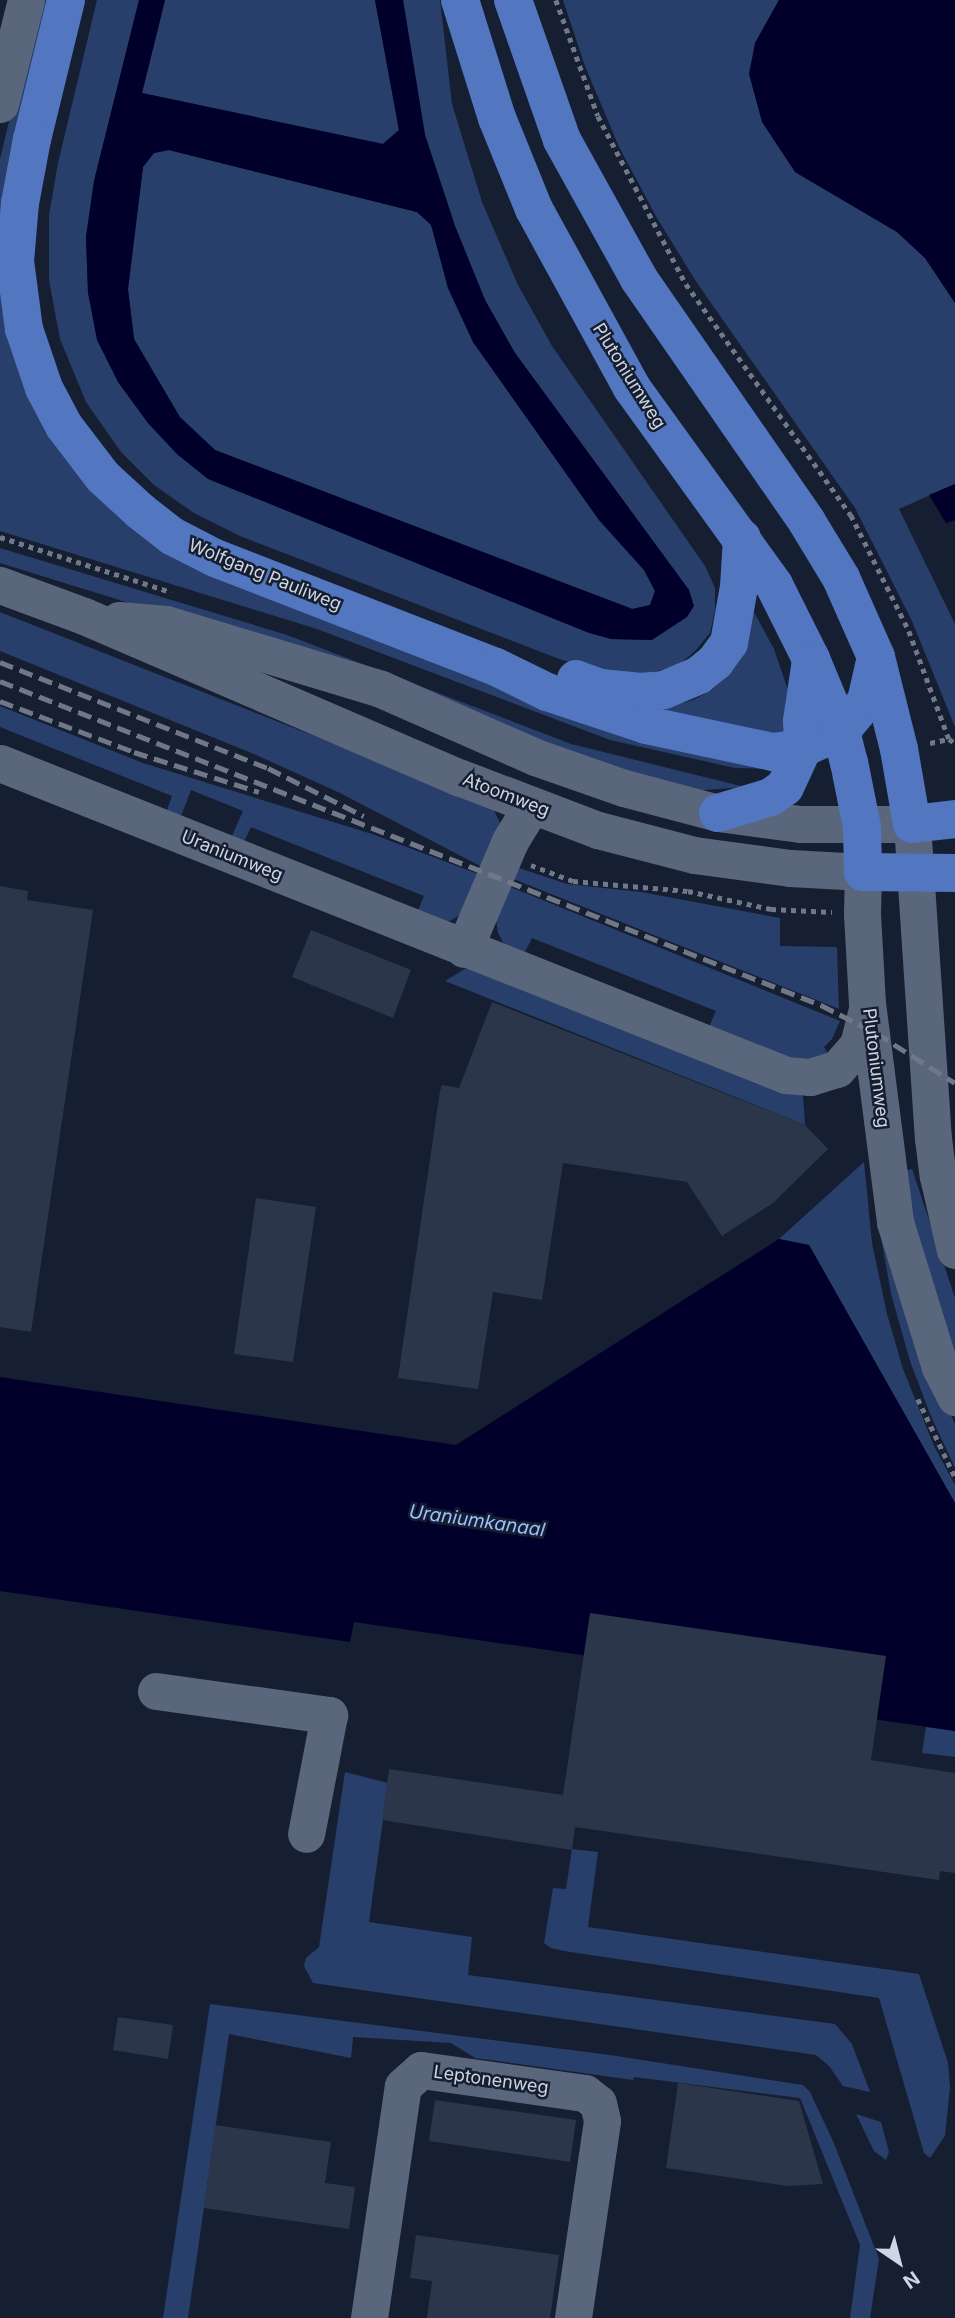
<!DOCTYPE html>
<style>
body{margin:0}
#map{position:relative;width:955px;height:2318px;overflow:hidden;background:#161f32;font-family:Inter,sans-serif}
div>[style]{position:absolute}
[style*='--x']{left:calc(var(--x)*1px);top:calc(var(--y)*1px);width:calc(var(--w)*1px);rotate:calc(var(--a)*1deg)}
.green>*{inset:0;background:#283e6b}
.water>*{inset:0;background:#00002a}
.building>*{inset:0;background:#2b364a}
.path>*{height:4.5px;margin-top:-2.25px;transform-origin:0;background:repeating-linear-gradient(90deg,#717989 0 5px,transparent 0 10px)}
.minor>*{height:37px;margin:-18.5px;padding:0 18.5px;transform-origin:18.5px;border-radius:18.5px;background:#5a667c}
.major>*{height:38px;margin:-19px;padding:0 19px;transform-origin:19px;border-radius:19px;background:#5276bf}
.rail>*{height:5px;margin-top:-2.5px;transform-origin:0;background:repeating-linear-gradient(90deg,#707888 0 14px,transparent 0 21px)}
span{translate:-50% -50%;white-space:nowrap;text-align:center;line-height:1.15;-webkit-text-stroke:5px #161f32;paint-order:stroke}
.street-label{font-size:18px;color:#cfd5e2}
.water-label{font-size:19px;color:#9cbfff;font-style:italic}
.north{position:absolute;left:864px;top:2227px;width:70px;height:70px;-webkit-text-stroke:5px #161f32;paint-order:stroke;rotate:145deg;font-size:19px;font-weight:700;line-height:28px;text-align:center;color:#cfd5e2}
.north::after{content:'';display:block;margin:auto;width:24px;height:32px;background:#cfd5e2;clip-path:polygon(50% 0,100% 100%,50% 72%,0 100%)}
</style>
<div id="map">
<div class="green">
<i style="clip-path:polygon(38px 0,58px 0,9px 291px,126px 514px,780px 769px,735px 768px,610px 740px,317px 629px,0 531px,0 159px)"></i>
<i style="clip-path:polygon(97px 0,139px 0,94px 181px,86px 237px,88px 293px,118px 382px,148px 423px,178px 455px,611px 639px,652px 640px,689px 590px,515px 353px,485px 300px,455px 226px,425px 135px,403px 0,440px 0,452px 104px,482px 202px,518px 285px,552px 346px,705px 566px,715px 588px,715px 611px,710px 633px,695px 651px,676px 667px,629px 677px,562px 660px,240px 536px,194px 513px,154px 485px,121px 452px,86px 402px,60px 339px,49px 280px,49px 215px,58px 163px)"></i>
<i style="clip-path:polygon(165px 0,375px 0,399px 130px,383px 144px,142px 93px)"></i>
<i style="clip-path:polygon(563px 0,779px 0,755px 43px,795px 172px,897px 232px,925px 258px,955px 303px,955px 484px,899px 509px,955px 624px,955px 727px,912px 621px,855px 508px,697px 283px,657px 218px,619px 147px,585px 66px)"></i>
<i style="clip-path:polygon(169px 150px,417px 212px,432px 225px,448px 288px,473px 342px,599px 520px,644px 570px,655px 591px,650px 605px,633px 609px,215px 450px,179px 417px,134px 339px,128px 289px,143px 167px,154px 153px)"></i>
<i style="clip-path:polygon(0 548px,287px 635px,571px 744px,745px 787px,691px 791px,566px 754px,384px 682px,0 563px)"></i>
<i style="clip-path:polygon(749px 603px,774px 649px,788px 690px,794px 743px,613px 700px,669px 707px,693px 700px,712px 690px,726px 676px)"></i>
<i style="clip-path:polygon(0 612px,492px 806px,500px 823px,484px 868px,340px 793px,254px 754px,0 651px)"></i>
<i style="clip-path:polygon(0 706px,143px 763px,372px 834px,481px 875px,460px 915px,450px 921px,436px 921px,417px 913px,424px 896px,251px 827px,243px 844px,230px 840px,243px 811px,191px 790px,180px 819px,166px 813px,172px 796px,0 727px)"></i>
<i style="clip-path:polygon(516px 867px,567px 884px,641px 892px,780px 918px,780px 946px,837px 947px,839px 1009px,511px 878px)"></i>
<i style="clip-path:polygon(508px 886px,840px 1021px,832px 1039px,824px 1047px,829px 1055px,805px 1064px,708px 1029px,716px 1011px,532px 938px,523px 956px,505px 946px,498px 933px,496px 918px)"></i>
<i style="clip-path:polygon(471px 965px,803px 1096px,805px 1125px,445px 981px)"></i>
<i style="clip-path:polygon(864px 1162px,872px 1243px,887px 1314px,903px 1369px,934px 1446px,955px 1485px,955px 1503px,809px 1245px,779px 1239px)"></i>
<i style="clip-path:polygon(912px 1169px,955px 1298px,955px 1355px,919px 1248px,903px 1171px)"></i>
<i style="clip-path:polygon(878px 1220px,935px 1382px,955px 1424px,955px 1468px,930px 1414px,910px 1361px,891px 1294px)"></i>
<i style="clip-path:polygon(926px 1727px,955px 1731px,955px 1757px,922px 1753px)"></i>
<i style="clip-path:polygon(345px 1772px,388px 1783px,369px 1922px,472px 1937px,468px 1975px,835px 2024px,852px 2044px,870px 2092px,843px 2086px,829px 2066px,816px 2055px,313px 1983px,304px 1966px,306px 1958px,319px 1947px)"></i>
<i style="clip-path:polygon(572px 1849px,598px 1852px,588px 1927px,919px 1974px,948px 2063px,950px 2087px,945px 2136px,930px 2158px,924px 2153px,879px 1998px,564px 1951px,551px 1948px,544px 1943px,553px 1888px,566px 1889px)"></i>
<i style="clip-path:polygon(210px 2004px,610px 2055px,803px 2085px,810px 2092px,833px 2141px,879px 2259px,870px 2318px,850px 2318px,860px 2245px,800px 2098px,634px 2077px,633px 2080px,475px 2058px,451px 2043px,353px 2037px,351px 2058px,229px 2034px,188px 2318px,163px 2318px)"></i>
<i style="clip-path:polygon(856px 2114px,881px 2122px,889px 2152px,886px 2160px,874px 2151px)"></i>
</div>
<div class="water">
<i style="clip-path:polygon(evenodd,139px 0,165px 0,142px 93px,383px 144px,399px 130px,375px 0,403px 0,425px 135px,455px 226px,485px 300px,515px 353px,689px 590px,694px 606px,687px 617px,652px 640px,611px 639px,589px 633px,208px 479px,178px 455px,148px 423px,118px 382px,97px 340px,88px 293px,86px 237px,94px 181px,139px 0,169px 150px,417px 212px,431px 225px,448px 288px,473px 342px,599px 520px,644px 570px,655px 591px,650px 605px,632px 609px,215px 450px,180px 417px,134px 339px,128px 289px,143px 167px,154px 153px,169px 150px)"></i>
<i style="clip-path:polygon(779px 0,955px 0,955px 303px,925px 258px,897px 232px,795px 172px,762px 122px,749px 74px,755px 43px)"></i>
<i style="clip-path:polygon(955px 484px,955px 520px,946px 523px,929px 495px)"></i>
<i style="clip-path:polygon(779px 1239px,809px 1245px,955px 1503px,955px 1731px,737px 1699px,733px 1677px,354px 1622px,350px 1642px,0 1591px,0 1377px,456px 1445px)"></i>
</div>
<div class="building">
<i style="clip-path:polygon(0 886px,28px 891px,27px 900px,93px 910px,31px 1332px,0 1327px)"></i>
<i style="clip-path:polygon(311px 930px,411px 970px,393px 1018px,292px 977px)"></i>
<i style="clip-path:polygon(492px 1002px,805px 1125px,828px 1149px,773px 1203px,722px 1236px,687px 1182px,563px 1163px,542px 1300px,493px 1292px,478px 1389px,398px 1378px,440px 1091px,442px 1085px,459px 1088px)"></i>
<i style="clip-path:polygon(256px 1198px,316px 1207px,293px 1362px,234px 1354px)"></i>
<i style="clip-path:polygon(590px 1613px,886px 1656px,871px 1760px,955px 1773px,955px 1873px,940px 1871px,939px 1880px,575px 1827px,572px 1850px,382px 1820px,389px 1769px,563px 1795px)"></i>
<i style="clip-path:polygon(118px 2017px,173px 2025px,168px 2059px,113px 2050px)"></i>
<i style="clip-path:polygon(678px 2083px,799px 2101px,823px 2184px,788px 2186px,666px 2168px)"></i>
<i style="clip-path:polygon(435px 2100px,576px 2120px,570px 2162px,429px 2141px)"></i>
<i style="clip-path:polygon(215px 2125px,331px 2142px,325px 2183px,355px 2187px,349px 2229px,204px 2208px)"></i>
<i style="clip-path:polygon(416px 2235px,559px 2255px,550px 2318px,427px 2318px,432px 2281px,410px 2278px)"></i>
</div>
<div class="path">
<i style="--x:556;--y:0;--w:123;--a:70.1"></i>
<i style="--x:598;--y:116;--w:190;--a:62.4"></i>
<i style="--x:686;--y:284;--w:284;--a:54.5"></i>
<i style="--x:851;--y:515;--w:130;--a:63.4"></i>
<i style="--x:909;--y:631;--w:115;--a:69.7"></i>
<i style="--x:949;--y:739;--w:7;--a:34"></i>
<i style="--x:0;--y:537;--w:180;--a:17.8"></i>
<i style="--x:930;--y:743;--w:19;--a:-12"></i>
<i style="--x:531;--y:865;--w:45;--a:20.9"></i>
<i style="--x:573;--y:881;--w:115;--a:5"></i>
<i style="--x:688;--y:891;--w:85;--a:12.2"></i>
<i style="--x:771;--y:909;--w:61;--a:2.8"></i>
<i style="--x:918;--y:1399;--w:86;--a:64.6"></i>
</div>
<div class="minor">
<i style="--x:0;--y:104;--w:107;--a:-76"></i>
<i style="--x:0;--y:585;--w:90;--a:20.3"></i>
<i style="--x:84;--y:616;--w:410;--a:23.3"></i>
<i style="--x:461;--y:778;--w:147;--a:20.8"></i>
<i style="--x:598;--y:830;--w:99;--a:14.6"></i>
<i style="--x:694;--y:855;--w:97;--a:7.7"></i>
<i style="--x:790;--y:868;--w:73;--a:3.1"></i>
<i style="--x:863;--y:872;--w:42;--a:91.4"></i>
<i style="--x:862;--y:914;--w:89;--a:86.8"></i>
<i style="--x:867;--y:1003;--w:221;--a:82.7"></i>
<i style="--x:895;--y:1222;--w:152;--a:72.8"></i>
<i style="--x:940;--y:1367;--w:34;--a:63"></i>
<i style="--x:119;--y:620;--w:47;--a:4.9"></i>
<i style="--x:166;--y:624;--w:225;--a:16.8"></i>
<i style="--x:381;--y:689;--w:168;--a:23.8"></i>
<i style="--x:535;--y:757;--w:94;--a:19.2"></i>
<i style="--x:624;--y:788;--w:97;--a:14.9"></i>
<i style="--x:718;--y:813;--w:83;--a:7.6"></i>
<i style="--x:800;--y:824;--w:112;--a:0"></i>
<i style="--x:912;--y:824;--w:315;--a:86.2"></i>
<i style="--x:933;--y:1138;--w:38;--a:83"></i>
<i style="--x:938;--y:1176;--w:76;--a:77.1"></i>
<i style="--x:0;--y:763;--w:846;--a:21.65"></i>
<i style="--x:786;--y:1075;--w:24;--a:5"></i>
<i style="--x:810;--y:1077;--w:28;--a:-17"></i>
<i style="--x:837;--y:1069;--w:32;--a:-49"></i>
<i style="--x:858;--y:1045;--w:38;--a:-76"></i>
<i style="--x:464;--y:949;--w:117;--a:-66.9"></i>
<i style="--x:510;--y:841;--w:42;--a:-58.6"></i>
<i style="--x:156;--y:1691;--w:175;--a:7.9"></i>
<i style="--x:329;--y:1715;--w:121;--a:100.9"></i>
<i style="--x:369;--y:2318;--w:234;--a:-81.7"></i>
<i style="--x:403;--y:2086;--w:24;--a:-42"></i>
<i style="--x:421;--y:2070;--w:166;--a:8"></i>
<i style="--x:585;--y:2093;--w:16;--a:38"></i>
<i style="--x:598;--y:2103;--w:18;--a:77"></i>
<i style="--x:602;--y:2121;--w:199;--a:98.4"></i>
</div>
<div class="major">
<i style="--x:66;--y:0;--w:143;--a:103.7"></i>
<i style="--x:32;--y:139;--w:65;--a:100.6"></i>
<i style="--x:20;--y:203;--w:58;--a:94.9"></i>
<i style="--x:15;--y:261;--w:69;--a:82.5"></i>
<i style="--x:24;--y:329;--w:62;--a:71.3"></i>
<i style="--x:44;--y:388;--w:43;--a:62.2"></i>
<i style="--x:64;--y:426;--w:64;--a:52.6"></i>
<i style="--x:103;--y:477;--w:50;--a:42.6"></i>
<i style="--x:140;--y:511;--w:41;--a:38"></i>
<i style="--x:172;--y:536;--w:48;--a:27.1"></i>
<i style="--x:215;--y:558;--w:301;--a:21.2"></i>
<i style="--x:496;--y:667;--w:57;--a:26.1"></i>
<i style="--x:547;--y:692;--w:104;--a:18.4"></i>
<i style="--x:646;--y:725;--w:130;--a:12"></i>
<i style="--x:773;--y:752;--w:30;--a:-8"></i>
<i style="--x:803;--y:748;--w:42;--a:-24.1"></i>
<i style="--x:841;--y:731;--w:39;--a:-50"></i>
<i style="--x:866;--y:701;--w:45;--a:-77.2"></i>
<i style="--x:460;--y:0;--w:124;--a:72.6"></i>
<i style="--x:497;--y:118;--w:98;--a:67.9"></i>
<i style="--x:534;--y:209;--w:204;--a:61.3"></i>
<i style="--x:632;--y:388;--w:243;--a:54.2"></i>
<i style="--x:774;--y:585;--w:83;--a:63.4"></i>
<i style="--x:811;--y:659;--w:78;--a:67.4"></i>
<i style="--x:841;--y:731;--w:32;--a:76"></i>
<i style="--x:849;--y:762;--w:66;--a:78.7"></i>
<i style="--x:862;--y:827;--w:45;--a:88.7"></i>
<i style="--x:863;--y:872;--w:92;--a:0.6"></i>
<i style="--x:513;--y:0;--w:148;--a:70.7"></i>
<i style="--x:562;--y:140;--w:159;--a:61"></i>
<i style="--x:639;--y:279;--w:295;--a:55.3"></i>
<i style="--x:807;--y:522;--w:66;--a:58.7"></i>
<i style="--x:841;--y:578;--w:86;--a:66.1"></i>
<i style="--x:876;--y:657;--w:95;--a:76"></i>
<i style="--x:899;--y:749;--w:76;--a:80.2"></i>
<i style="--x:912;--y:824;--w:43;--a:-6.6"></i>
<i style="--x:576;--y:679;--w:27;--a:20"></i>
<i style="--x:601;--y:688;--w:40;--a:5.7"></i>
<i style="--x:641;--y:692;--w:23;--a:-5"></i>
<i style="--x:664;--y:690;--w:38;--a:-23"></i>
<i style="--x:699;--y:675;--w:21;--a:-39"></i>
<i style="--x:715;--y:662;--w:24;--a:-54"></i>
<i style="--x:729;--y:643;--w:57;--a:-79.9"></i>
<i style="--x:739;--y:587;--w:49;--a:-86.5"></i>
<i style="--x:718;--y:813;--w:55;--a:-16.8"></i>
<i style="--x:771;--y:797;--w:17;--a:-36"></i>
<i style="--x:785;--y:787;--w:43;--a:-65.2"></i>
<i style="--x:803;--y:748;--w:27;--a:-92"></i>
<i style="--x:802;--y:721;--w:62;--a:-81.6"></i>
</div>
<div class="rail">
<i style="--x:0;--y:662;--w:288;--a:21.6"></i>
<i style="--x:268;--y:768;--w:107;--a:26.6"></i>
<i style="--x:0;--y:681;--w:883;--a:21.54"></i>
<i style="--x:821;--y:1005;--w:62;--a:27"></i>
<i style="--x:876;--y:1033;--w:93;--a:32.3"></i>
<i style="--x:0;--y:701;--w:143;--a:20.8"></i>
<i style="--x:134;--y:752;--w:131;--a:17.7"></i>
</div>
<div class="street-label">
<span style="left:629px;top:376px;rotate:58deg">Plutoniumweg</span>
<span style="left:265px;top:575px;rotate:22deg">Wolfgang Pauliweg</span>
<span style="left:506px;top:795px;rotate:21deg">Atoomweg</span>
<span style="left:232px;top:856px;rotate:22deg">Uraniumweg</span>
<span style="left:876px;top:1068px;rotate:83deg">Plutoniumweg</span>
<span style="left:491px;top:2080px;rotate:8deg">Leptonenweg</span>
</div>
<div class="water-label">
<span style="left:477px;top:1521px;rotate:8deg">Uraniumkanaal</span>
</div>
<div class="north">N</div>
</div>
